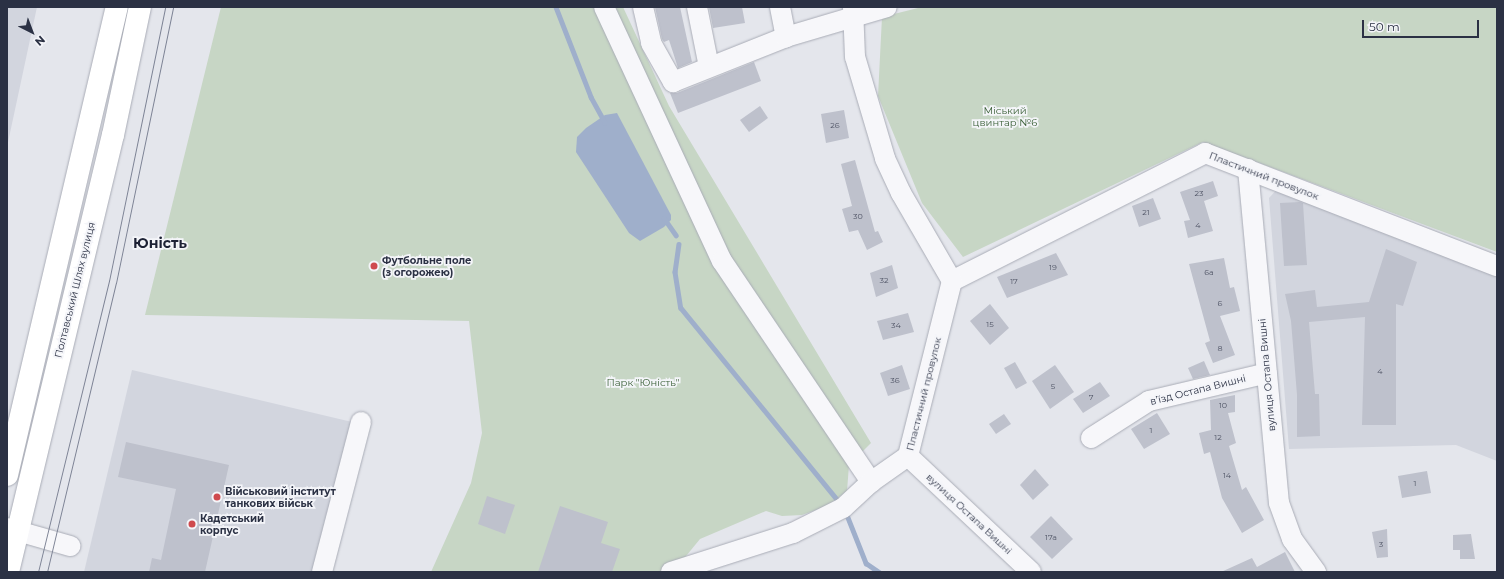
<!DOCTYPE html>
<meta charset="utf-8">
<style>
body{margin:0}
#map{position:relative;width:1504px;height:579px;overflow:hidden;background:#e4e6ec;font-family:Montserrat,sans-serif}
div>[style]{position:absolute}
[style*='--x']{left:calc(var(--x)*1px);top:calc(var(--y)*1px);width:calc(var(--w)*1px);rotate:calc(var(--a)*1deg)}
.built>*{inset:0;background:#d2d5de}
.green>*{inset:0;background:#c7d6c5}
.water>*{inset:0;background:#9fafcb}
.stream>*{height:4.5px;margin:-2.25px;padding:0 2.25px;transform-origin:2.25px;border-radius:2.25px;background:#9fafcb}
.building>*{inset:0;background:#bec1cc}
.roads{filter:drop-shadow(0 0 1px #a9acb6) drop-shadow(0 0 1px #a9acb6)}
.minor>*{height:20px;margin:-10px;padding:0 10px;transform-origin:10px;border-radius:10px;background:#f7f7fa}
.major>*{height:22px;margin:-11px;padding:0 11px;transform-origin:11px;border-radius:11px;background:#fff}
.tram>*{height:1px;margin:-0.5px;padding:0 0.5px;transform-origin:0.5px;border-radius:0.5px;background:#7d8395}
.dots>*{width:11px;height:11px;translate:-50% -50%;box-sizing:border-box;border:2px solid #f4f5f9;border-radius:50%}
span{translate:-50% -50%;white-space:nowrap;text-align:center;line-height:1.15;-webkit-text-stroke:3.5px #f4f5f9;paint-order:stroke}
.number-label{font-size:8px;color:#505566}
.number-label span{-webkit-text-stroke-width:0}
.park-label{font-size:10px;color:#3b6038}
.street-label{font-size:10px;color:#2b3144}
.poi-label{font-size:10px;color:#2b3144;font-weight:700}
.left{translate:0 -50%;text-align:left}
.district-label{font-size:14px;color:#1d2235;font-weight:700}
.frame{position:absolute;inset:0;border:8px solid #2b3144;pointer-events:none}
.north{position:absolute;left:12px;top:12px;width:40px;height:40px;-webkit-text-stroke:3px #f4f5f9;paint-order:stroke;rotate:138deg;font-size:11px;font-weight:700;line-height:16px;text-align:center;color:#2b3144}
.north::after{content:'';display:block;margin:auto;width:14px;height:18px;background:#2b3144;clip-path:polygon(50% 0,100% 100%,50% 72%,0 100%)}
.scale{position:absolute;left:1362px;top:20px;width:117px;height:18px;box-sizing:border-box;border:2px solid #2b3144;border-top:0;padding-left:5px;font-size:12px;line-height:14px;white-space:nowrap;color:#2b3144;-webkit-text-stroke:3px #f4f5f9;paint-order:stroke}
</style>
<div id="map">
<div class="built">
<i style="clip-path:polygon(7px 7px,37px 7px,7px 147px)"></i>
<i style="clip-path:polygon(1279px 187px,1497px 276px,1497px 461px,1456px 445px,1289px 449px,1269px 198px)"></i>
<i style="clip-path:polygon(132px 370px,352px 422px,314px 572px,84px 572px)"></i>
</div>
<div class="green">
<i style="clip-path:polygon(221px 7px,623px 7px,669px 106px,871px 443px,849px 465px,847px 491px,827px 506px,802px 515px,782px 516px,766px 511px,700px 539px,673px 572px,431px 572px,471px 483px,482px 433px,469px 321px,145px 315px)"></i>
<i style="clip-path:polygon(922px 7px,1497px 7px,1497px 252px,1203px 142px,963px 257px,922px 203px,878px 96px,882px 17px)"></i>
</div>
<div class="water">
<i style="clip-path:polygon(617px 113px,671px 215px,671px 220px,664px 227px,640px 241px,629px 233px,576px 152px,577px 137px,586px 128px,605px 115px)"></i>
</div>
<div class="stream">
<i style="--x:556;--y:7;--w:97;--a:68.7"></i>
<i style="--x:591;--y:97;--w:29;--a:61"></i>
<i style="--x:664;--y:218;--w:21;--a:55"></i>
<i style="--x:679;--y:244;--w:28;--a:98"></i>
<i style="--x:675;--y:272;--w:36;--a:81"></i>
<i style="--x:681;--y:308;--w:252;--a:50.8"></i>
<i style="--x:847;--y:515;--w:52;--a:68.4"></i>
<i style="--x:866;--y:563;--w:16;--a:35"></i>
</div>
<div class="building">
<i style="clip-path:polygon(655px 7px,680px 7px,692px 62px,678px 68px,669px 40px,664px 42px,662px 39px)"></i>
<i style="clip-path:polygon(709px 7px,742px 7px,745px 23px,713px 28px)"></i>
<i style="clip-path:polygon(754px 62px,761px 81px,678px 113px,670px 93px,677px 93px)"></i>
<i style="clip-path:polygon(760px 106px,768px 118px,749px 132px,740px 120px)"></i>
<i style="clip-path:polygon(844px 110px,849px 138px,826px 143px,821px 114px)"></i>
<i style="clip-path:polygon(855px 160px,875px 232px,878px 231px,883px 242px,867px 250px,858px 230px,849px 232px,842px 209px,852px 206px,841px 164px)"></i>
<i style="clip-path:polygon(1213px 181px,1218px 196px,1204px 201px,1213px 231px,1188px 238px,1184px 221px,1190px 220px,1180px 192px)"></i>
<i style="clip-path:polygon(1153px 198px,1161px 219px,1139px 227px,1132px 206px)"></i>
<i style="clip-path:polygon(1300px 202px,1303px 203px,1307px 265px,1284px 266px,1280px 203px)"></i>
<i style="clip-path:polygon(1386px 249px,1417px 262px,1403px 306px,1396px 304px,1396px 425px,1362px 425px,1365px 317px,1309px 322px,1315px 394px,1319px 394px,1320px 436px,1297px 437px,1297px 395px,1291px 321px,1285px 294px,1315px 290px,1317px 307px,1369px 302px)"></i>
<i style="clip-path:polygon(1056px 253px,1068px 275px,1007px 298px,997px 277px)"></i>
<i style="clip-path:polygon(1224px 258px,1230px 288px,1234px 287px,1240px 311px,1220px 316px,1235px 355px,1213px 363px,1205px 343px,1210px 341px,1189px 264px)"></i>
<i style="clip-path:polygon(892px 265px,898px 288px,876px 297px,870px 273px)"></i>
<i style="clip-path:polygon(990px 304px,1009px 328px,990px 345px,970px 321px)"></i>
<i style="clip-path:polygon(908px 313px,914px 332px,883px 340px,877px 321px)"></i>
<i style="clip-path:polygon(1204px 361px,1210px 375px,1193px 379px,1188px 368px)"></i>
<i style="clip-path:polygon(1015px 362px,1027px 383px,1016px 389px,1004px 368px)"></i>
<i style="clip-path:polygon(902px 365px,910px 389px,888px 396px,880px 373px)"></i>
<i style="clip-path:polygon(1055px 365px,1074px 392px,1050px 409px,1032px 381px)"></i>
<i style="clip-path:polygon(1100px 382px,1110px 396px,1083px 413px,1073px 399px)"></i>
<i style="clip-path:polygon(1235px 395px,1235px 412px,1228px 413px,1236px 443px,1229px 446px,1242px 490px,1246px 487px,1264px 520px,1242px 533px,1222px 498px,1210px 452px,1204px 454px,1199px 433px,1211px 430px,1210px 400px)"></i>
<i style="clip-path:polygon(1157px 413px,1170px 434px,1144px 449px,1131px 429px)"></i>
<i style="clip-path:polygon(1004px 414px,1011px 424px,996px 434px,989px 424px)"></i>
<i style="clip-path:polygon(126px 442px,229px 465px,205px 572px,149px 572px,152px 558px,161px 560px,176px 489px,118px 477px)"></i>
<i style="clip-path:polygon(1035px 469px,1049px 485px,1033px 500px,1020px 485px)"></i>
<i style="clip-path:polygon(1427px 471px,1431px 493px,1402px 498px,1398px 476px)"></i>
<i style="clip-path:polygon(487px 496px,515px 505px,505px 534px,478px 524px)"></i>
<i style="clip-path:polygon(560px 506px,608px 522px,601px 543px,620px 549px,612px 572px,538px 572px)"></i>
<i style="clip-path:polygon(1051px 516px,1073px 539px,1052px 559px,1030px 537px)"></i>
<i style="clip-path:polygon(1387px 529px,1388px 557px,1377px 558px,1372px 532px)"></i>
<i style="clip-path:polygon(1471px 534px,1475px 559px,1460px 559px,1460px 550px,1453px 550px,1453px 535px)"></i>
<i style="clip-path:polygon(1285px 552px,1295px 572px,1221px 572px,1252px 558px,1257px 567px)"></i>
</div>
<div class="roads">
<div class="minor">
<i style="--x:604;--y:7;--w:280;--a:65.1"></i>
<i style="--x:722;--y:261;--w:267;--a:56"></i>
<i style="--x:643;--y:7;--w:37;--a:77"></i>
<i style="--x:651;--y:43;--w:45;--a:60.6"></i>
<i style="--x:673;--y:82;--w:122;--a:-21.7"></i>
<i style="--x:786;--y:37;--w:105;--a:-16.5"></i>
<i style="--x:697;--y:7;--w:61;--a:78.7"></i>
<i style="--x:780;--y:7;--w:31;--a:79"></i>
<i style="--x:1248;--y:169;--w:335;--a:84.7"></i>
<i style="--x:1279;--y:503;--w:38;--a:70"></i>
<i style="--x:1292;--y:539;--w:41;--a:54"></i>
<i style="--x:952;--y:281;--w:284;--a:-26.8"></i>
<i style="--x:1205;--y:153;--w:313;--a:21.2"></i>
<i style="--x:1091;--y:438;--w:69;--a:-32.5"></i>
<i style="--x:1149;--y:401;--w:121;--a:-13.3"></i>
<i style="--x:908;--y:456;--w:169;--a:43.3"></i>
<i style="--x:7;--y:528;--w:66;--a:15.9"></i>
<i style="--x:322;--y:572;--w:155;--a:-75.4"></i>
<i style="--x:671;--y:572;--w:128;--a:-17.7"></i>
<i style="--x:793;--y:533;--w:56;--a:-26.6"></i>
<i style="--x:843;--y:508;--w:38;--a:-43"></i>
<i style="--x:871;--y:482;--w:45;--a:-35.1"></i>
<i style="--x:908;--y:456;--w:180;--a:-75.9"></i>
<i style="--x:952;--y:281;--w:102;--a:-120.1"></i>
<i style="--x:901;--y:193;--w:38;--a:-115"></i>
<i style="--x:885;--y:158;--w:105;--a:-106.5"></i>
<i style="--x:855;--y:57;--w:50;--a:-92.3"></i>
</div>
<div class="major">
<i style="--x:7;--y:475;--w:481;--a:-76.8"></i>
<i style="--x:8;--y:572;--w:449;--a:-76.5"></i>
<i style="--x:113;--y:135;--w:131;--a:-78.1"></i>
</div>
</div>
<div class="tram">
<i style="--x:38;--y:572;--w:300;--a:-76.3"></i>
<i style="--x:109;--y:281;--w:280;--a:-78.4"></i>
<i style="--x:47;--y:572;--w:297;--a:-76.6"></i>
<i style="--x:116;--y:283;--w:282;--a:-78.3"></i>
</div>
<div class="dots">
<i style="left:374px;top:266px;background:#cf4a4e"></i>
<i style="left:217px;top:497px;background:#cf4a4e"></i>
<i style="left:192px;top:524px;background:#cf4a4e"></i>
</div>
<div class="number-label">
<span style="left:835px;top:126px">26</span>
<span style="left:1199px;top:194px">23</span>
<span style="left:1146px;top:213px">21</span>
<span style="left:858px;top:217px">30</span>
<span style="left:1198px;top:226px">4</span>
<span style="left:1053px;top:268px">19</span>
<span style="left:1209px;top:273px">6а</span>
<span style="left:884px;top:281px">32</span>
<span style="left:1014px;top:282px">17</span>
<span style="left:1220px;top:304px">6</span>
<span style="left:990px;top:325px">15</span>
<span style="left:896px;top:326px">34</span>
<span style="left:1220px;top:349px">8</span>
<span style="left:1380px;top:372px">4</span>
<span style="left:895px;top:381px">36</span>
<span style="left:1053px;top:387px">5</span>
<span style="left:1091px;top:398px">7</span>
<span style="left:1223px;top:406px">10</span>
<span style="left:1151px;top:431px">1</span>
<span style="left:1218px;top:438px">12</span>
<span style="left:1227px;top:476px">14</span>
<span style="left:1415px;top:484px">1</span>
<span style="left:1051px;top:538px">17а</span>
<span style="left:1381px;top:545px">3</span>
</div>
<div class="park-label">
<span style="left:1005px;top:116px">Міський<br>цвинтар №6</span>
<span style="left:643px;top:383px">Парк "Юність"</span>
</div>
<div class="street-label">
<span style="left:1264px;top:176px;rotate:21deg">Пластичний провулок</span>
<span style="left:75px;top:290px;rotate:-76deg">Полтавський Шлях вулиця</span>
<span style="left:1267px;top:375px;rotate:-95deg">вулиця Остапа Вишні</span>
<span style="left:1198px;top:390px;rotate:-14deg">в’їзд Остапа Вишні</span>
<span style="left:924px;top:394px;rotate:-76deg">Пластичний провулок</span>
<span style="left:969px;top:514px;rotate:43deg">вулиця Остапа Вишні</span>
</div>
<div class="poi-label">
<span class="left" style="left:382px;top:266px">Футбольне поле<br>(з огорожею)</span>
<span class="left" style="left:225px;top:497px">Військовий інститут<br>танкових військ</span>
<span class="left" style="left:200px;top:524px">Кадетський<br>корпус</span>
</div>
<div class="district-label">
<span style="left:160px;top:243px">Юність</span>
</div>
<div class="frame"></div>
<div class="north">N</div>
<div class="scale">50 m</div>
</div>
